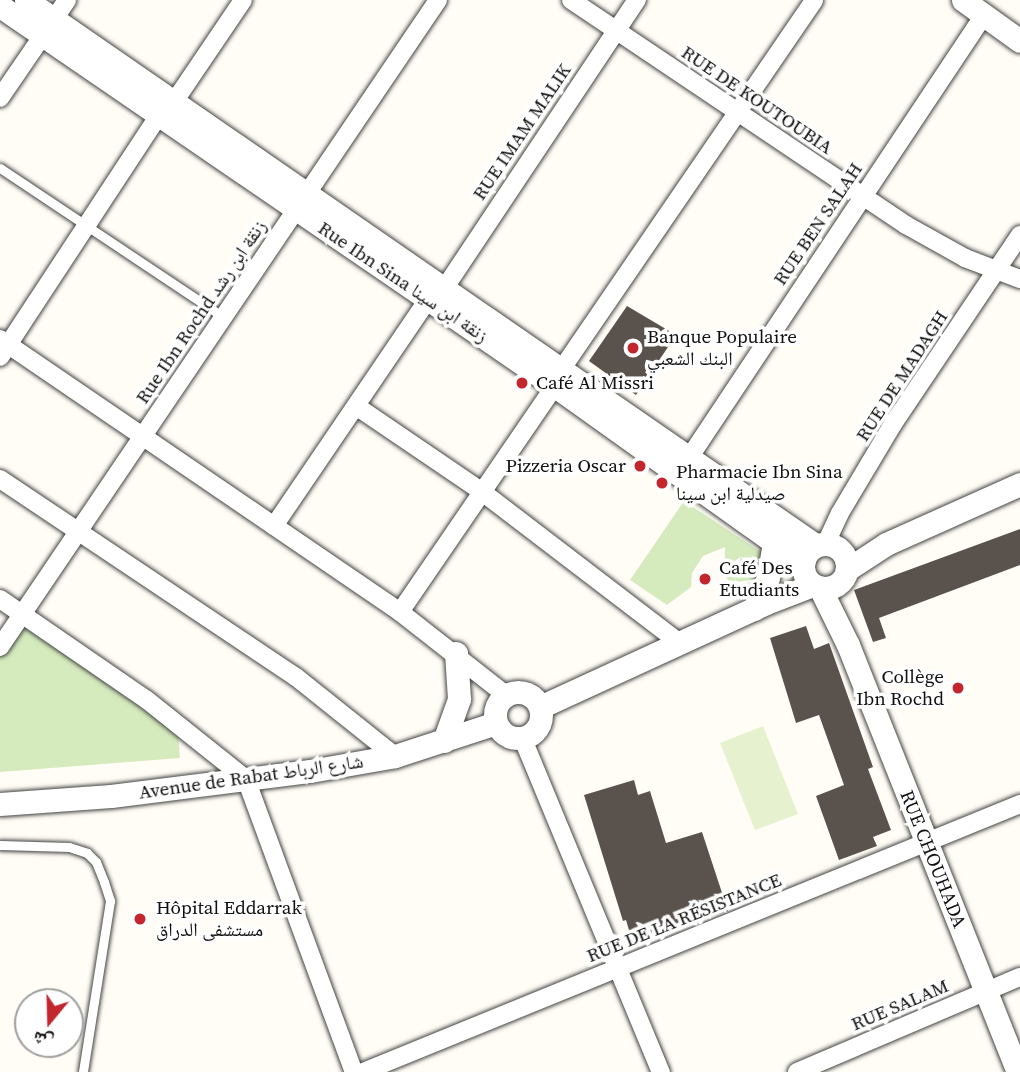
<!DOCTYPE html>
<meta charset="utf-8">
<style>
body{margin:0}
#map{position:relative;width:1020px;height:1072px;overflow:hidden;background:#fffdf5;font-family:"Source Serif 4","Noto Naskh Arabic",serif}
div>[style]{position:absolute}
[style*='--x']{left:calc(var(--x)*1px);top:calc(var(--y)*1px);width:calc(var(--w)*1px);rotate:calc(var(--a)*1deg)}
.green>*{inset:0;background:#d5ebbd}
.pitch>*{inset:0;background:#e6f2cf}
.building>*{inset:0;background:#5a524d}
.roads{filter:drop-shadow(0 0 2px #444) drop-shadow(0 0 2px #444)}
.service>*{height:9px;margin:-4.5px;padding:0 4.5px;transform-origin:4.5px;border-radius:4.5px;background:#fff}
.minor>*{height:18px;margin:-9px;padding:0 9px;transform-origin:9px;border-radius:9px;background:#fff}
.tertiary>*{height:23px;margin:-11.5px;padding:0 11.5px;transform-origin:11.5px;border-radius:11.5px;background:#fff}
.tertiary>.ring{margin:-11.5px;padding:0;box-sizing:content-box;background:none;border:23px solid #fff;border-radius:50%}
.dots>*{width:19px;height:19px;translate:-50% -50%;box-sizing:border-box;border:4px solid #fff;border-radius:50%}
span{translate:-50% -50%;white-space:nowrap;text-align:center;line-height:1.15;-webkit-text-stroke:7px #fff;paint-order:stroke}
.street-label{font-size:19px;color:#111}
.poi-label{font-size:19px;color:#111}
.left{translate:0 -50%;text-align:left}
.right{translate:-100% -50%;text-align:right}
.north{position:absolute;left:14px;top:988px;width:70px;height:70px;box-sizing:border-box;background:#fff;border:2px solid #a0a0a0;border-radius:50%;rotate:199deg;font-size:19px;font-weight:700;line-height:28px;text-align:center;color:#111}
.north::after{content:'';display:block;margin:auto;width:24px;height:32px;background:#c4262e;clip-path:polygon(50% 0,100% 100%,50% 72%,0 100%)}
</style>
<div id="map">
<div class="green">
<i style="clip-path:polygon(684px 501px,767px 556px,757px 579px,724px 584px,725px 547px,703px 556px,692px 573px,691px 587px,667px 605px,630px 580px)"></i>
<i style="clip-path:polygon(22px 613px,177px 722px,180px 758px,0 772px,0 645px)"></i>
</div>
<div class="pitch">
<i style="clip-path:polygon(763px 726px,798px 814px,755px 830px,720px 743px)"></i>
</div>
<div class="building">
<i style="clip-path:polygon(627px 306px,676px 335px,636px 395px,589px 361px)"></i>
<i style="clip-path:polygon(1020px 529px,1020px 565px,879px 618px,886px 638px,873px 642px,854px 590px)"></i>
<i style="clip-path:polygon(806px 626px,814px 649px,829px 643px,873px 767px,868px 769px,891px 830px,873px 837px,877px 846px,839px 860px,816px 796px,844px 785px,819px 715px,796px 723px,770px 638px)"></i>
<i style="clip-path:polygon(634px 780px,638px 795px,650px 791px,666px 843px,702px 832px,728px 911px,633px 944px,626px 920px,623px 921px,584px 795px)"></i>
</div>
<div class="roads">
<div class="service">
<i style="--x:0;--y:168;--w:268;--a:33.7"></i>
<i style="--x:0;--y:845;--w:69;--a:1.7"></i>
<i style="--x:69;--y:847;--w:19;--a:18"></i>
<i style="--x:87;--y:853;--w:13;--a:45"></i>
<i style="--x:96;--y:862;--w:22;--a:68"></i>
<i style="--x:104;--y:882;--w:20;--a:72"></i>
<i style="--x:110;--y:901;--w:173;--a:99"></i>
</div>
<div class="minor">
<i style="--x:571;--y:0;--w:404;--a:33.9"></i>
<i style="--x:906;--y:225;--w:68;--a:29.2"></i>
<i style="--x:965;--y:258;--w:59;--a:20.9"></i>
<i style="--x:0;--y:98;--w:119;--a:-55.6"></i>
<i style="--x:174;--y:102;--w:123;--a:-55.9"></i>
<i style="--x:444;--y:289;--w:348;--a:-56.3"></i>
<i style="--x:0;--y:339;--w:484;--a:34.3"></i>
<i style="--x:400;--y:612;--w:135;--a:38.1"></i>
<i style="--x:0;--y:357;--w:290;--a:-56.7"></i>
<i style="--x:561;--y:370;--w:448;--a:-55.6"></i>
<i style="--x:356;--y:406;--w:151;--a:34.2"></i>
<i style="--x:481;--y:491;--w:250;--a:37.4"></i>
<i style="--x:689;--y:458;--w:532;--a:-56.34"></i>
<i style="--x:0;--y:479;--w:356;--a:33.8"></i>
<i style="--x:296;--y:677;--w:127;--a:38.6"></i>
<i style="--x:274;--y:526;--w:274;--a:-55.8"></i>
<i style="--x:826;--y:543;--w:33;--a:-65"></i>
<i style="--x:840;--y:513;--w:104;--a:-59.2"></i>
<i style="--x:893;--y:424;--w:228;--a:-56.1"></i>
<i style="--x:0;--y:599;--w:178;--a:34.5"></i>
<i style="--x:147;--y:700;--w:127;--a:38.6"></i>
<i style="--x:246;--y:779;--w:312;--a:69.8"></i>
<i style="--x:400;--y:612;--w:274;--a:-55.6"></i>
<i style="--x:0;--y:647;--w:781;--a:-55.9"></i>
<i style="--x:522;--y:737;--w:363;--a:67.5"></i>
<i style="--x:363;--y:1072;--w:710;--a:-22.19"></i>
<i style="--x:797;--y:1072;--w:242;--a:-23.1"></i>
</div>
<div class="tertiary">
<i style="--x:26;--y:0;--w:959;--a:34.63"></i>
<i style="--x:963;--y:0;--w:70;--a:35.7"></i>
<i style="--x:0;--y:6;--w:673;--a:34.4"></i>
<i style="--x:555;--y:386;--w:305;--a:35.5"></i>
<i class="ring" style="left:803px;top:544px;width:21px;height:21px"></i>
<i style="--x:848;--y:569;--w:45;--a:-33.3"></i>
<i style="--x:886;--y:544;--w:147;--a:-24.1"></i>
<i style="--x:820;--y:588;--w:64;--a:63.8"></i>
<i style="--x:848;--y:645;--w:460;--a:68.3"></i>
<i style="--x:754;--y:609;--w:35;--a:-66"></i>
<i style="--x:768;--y:577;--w:36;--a:-80"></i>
<i class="ring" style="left:495px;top:692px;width:23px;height:23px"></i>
<i style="--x:540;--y:707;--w:249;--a:-24.7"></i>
<i style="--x:766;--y:603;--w:50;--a:-21"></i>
<i style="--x:444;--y:741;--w:45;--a:-70.3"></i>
<i style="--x:459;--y:699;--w:46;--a:-93.7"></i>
<i style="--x:0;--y:804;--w:111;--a:-4.1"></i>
<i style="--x:111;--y:796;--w:201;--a:-7.2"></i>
<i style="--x:310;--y:771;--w:86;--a:-10"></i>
<i style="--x:395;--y:756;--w:106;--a:-18.1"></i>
</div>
</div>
<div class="dots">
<i style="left:633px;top:348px;background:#c4262e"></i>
<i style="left:522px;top:383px;background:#c4262e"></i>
<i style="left:640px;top:466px;background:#c4262e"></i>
<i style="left:662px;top:483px;background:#c4262e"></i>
<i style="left:705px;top:579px;background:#c4262e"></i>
<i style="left:958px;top:688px;background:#c4262e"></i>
<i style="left:140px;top:919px;background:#c4262e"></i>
</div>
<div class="street-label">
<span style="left:757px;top:100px;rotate:34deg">RUE DE KOUTOUBIA</span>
<span style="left:522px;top:132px;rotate:-56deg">RUE IMAM MALIK</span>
<span style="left:818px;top:224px;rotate:-56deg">RUE BEN SALAH</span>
<span style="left:403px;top:282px;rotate:34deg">Rue Ibn Sina زنقة ابن سينا</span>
<span style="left:201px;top:312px;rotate:-56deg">Rue Ibn Rochd زنقة ابن رشد</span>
<span style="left:902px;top:376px;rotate:-57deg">RUE DE MADAGH</span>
<span style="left:251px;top:777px;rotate:-8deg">Avenue de Rabat شارع الرباط</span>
<span style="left:933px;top:859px;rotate:68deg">RUE CHOUHADA</span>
<span style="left:684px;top:918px;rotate:-22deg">RUE DE LA RÉSISTANCE</span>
<span style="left:900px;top:1005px;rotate:-23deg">RUE SALAM</span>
</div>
<div class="poi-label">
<span class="left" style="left:647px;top:348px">Banque Populaire<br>البنك الشعبي</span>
<span class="left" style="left:536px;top:383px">Café Al Missri</span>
<span class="right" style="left:626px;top:466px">Pizzeria Oscar</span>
<span class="left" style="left:676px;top:483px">Pharmacie Ibn Sina<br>صيدلية ابن سينا</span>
<span class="left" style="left:719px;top:579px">Café Des<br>Etudiants</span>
<span class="right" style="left:944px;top:688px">Collège<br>Ibn Rochd</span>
<span class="left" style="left:156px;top:919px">Hôpital Eddarrak<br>مستشفى الدراق</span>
</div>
<div class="north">ش</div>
</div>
